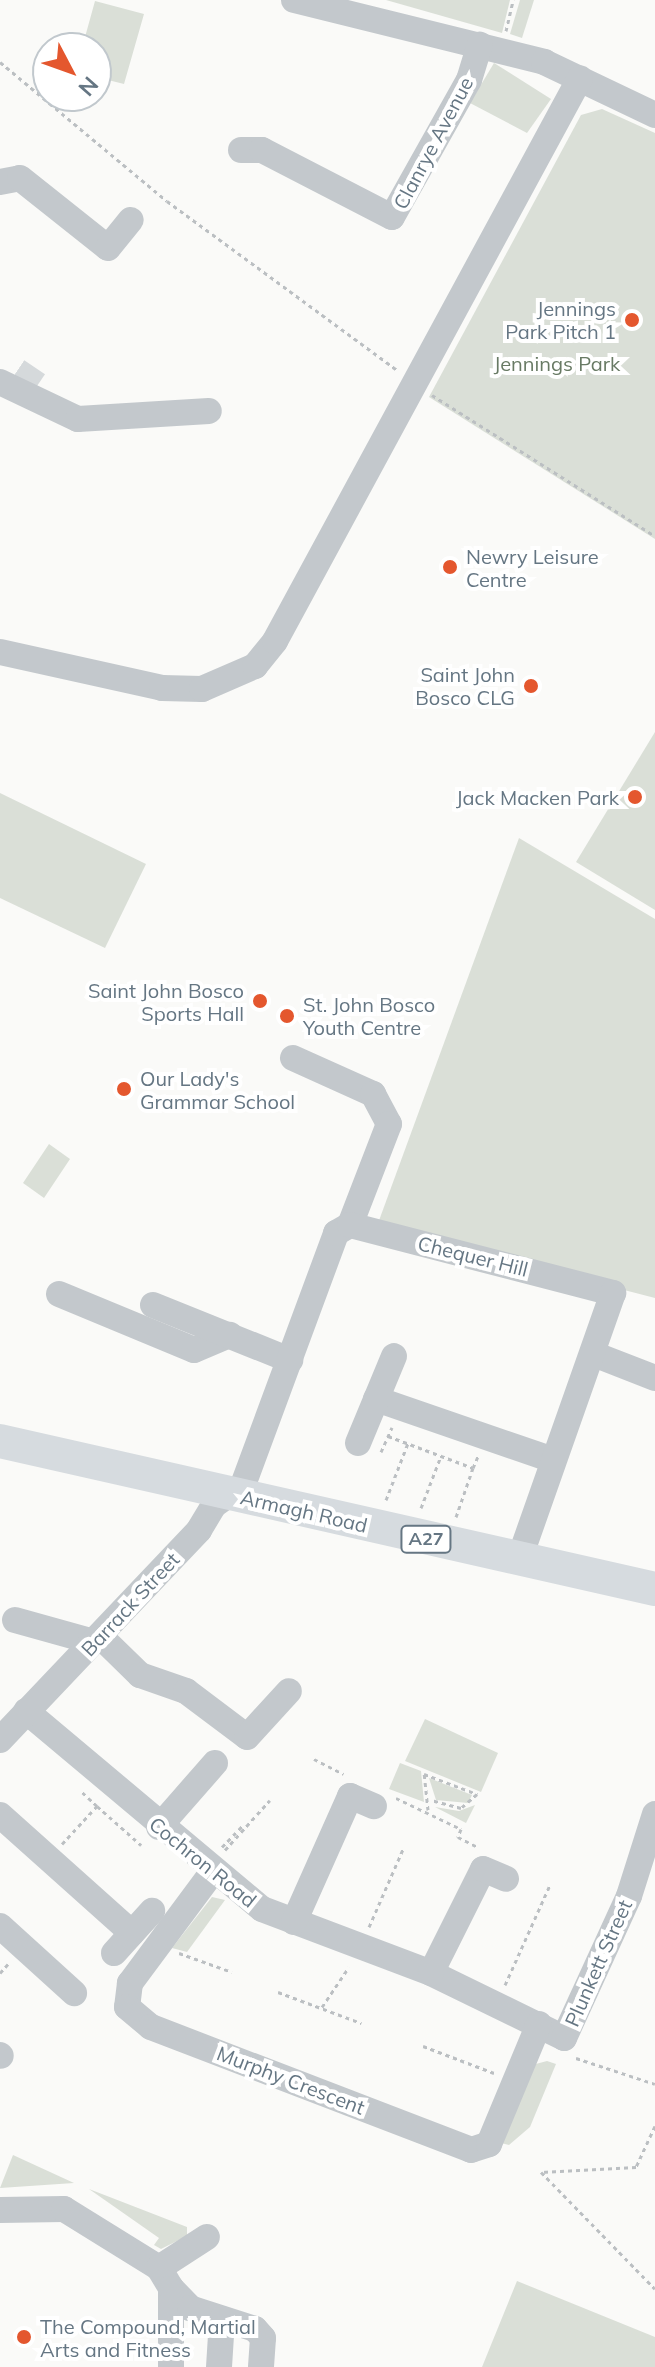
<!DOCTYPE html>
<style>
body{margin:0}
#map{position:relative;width:655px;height:2367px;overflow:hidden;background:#fafaf8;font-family:Mulish,sans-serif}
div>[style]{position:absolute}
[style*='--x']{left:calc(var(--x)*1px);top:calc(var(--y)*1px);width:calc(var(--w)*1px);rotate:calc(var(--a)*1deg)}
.green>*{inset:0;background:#dadfd7}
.minor-tunnel>*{height:26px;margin-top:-13px;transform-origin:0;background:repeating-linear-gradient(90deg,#d5d9db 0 26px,transparent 0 39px)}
.path>*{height:3px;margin-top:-1.5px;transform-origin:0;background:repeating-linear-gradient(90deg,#bbbfc2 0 4px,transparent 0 8px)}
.minor>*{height:26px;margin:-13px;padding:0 13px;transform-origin:13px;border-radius:13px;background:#c3c8cc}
.major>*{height:34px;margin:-17px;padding:0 17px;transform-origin:17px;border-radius:17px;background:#d6dbdf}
.dots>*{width:22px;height:22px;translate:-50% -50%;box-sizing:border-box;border:4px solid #fff;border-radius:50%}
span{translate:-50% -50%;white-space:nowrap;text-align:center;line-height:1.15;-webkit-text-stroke:8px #fff;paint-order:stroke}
.shield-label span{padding:2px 6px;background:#fff;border:2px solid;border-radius:6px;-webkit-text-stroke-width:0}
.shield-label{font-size:18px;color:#657683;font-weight:700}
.street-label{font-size:20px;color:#657683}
.poi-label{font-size:20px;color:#657683}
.right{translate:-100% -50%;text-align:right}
.left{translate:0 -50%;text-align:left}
.park-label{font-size:20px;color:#687a64}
.north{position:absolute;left:32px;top:32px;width:80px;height:80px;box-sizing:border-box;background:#fff;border:2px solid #c1c8cd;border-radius:50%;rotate:131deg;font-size:22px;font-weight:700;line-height:32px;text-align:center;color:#657683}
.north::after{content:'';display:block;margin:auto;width:28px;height:36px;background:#e4572e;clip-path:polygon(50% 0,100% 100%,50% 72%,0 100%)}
</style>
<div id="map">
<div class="green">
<i style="clip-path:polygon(386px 0,510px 0,502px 33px)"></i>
<i style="clip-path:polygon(520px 0,534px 0,522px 38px,510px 34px)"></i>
<i style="clip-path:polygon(95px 1px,144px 14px,124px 84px,96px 77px,96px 48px,82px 48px)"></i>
<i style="clip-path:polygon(494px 63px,551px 99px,527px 133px,470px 103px)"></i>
<i style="clip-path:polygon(602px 109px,655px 133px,655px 539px,429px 397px,581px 115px)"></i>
<i style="clip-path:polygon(655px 732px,655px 910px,576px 862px)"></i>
<i style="clip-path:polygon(0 793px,146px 864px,105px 948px,0 898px)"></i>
<i style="clip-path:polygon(519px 838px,655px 919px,655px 1298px,377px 1226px)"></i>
<i style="clip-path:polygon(49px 1144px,70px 1159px,44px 1198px,23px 1183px)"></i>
<i style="clip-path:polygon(425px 1719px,498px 1753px,481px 1792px,405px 1761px)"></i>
<i style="clip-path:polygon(400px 1763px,421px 1771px,424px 1802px,389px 1789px)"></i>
<i style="clip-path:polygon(429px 1778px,472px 1795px,468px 1803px,436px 1800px)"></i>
<i style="clip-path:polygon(475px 1805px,466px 1823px,435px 1807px,459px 1811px)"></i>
<i style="clip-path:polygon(212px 1897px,225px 1900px,187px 1952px,172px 1948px)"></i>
<i style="clip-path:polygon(547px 2061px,556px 2064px,530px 2127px,509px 2145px,501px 2143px,532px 2065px)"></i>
<i style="clip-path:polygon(13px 2155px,74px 2183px,0 2188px)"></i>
<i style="clip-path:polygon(89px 2189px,187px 2227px,187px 2236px,161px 2249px,154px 2245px,159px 2238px)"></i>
<i style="clip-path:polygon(517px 2281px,655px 2337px,655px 2367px,482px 2367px)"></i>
</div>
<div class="minor-tunnel">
<i style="--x:17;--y:371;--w:25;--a:34"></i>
</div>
<div class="path">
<i style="--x:506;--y:31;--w:32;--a:-77"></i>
<i style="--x:0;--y:62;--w:217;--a:39.8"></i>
<i style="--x:167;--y:201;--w:285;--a:36.3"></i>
<i style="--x:432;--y:395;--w:264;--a:32.3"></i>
<i style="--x:388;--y:1436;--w:91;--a:20.6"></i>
<i style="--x:473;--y:1468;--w:13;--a:-67"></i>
<i style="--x:381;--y:1452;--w:27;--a:-66"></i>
<i style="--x:386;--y:1500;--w:61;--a:-68.9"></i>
<i style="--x:421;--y:1508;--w:56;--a:-69"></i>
<i style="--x:456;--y:1517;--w:52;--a:-70.9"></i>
<i style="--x:314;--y:1759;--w:33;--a:27"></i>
<i style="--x:396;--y:1798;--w:72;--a:25.5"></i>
<i style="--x:461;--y:1829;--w:9;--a:111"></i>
<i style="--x:458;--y:1837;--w:22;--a:27"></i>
<i style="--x:97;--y:1806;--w:59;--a:41.6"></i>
<i style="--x:428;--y:1810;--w:36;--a:-96"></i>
<i style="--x:424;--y:1774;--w:57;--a:20.7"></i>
<i style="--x:477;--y:1794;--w:21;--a:139"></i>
<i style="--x:461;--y:1808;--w:31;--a:-165"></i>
<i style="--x:62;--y:1844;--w:52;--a:-47.4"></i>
<i style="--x:97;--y:1806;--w:22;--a:-137"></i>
<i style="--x:222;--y:1847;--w:29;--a:-46"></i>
<i style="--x:225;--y:1850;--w:67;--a:-48"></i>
<i style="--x:369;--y:1927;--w:85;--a:-66.4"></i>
<i style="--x:179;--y:1953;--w:56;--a:19.7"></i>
<i style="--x:0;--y:1973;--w:12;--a:-48"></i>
<i style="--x:505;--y:1985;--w:110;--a:-65.8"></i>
<i style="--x:278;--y:1992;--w:89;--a:20.5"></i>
<i style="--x:322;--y:2007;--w:48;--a:-56"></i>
<i style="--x:423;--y:2046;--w:76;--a:20.8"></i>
<i style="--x:576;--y:2058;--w:83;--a:18.2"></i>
<i style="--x:655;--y:2126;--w:45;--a:114.9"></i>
<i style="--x:636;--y:2167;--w:95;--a:177"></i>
<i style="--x:541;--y:2172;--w:163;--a:45.7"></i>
</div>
<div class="minor">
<i style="--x:294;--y:0;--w:258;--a:13.9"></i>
<i style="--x:544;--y:62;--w:123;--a:25.5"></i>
<i style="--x:241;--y:150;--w:21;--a:0"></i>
<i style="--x:262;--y:150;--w:146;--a:27.3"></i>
<i style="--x:392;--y:217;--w:157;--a:-60.7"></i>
<i style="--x:469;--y:80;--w:37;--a:-73"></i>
<i style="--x:0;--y:182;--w:20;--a:-11"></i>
<i style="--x:20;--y:178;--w:112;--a:38.5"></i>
<i style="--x:108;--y:248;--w:36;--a:-51"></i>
<i style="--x:0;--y:382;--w:86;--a:25.4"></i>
<i style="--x:78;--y:419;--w:131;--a:-3.5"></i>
<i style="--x:0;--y:652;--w:166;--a:12.5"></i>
<i style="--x:162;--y:688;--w:40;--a:1.4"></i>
<i style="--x:202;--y:689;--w:58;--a:-23.5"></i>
<i style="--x:255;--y:666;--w:32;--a:-51"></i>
<i style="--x:275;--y:641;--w:640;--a:-61.55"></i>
<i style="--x:293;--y:1058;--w:88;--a:24.2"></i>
<i style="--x:373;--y:1094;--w:34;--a:62"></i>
<i style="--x:389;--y:1124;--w:108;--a:111.1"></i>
<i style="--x:59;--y:1294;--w:146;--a:22.5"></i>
<i style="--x:194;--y:1350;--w:39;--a:-23"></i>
<i style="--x:153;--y:1305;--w:148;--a:21.9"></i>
<i style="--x:596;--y:1355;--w:63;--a:21.3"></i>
<i style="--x:376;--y:1399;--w:187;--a:19"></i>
<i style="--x:358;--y:1443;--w:94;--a:-67.5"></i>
<i style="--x:15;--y:1620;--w:82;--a:15.6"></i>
<i style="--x:100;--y:1636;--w:56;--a:44.3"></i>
<i style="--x:140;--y:1675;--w:49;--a:19.2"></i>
<i style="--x:186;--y:1691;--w:76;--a:37"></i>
<i style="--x:247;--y:1737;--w:62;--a:-47.6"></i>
<i style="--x:26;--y:1711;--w:308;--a:40"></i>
<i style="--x:262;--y:1909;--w:181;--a:20.7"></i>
<i style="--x:431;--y:1973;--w:148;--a:26"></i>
<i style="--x:564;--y:2038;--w:156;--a:-65.4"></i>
<i style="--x:629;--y:1896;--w:86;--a:-72.4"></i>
<i style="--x:0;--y:1740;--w:289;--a:-46.5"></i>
<i style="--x:199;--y:1530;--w:29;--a:-59"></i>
<i style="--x:214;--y:1505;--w:35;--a:-35"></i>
<i style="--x:243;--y:1485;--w:269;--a:-69.7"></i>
<i style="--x:336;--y:1233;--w:16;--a:-30"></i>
<i style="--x:350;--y:1225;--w:272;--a:14.5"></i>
<i style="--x:613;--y:1293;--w:283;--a:109.4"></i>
<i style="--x:0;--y:1815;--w:177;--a:41.8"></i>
<i style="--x:159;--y:1827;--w:85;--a:-48.8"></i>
<i style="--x:211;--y:1874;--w:136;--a:126.6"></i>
<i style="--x:130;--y:1983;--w:24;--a:97"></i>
<i style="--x:127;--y:2007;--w:31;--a:40"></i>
<i style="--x:151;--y:2027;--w:343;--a:21"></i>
<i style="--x:471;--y:2150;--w:19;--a:-18"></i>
<i style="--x:489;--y:2144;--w:130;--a:-67.4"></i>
<i style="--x:294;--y:1922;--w:138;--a:-66"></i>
<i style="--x:350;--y:1796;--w:26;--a:23"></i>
<i style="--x:0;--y:1926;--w:100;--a:42.2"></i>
<i style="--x:114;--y:1953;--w:57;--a:-47.9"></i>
<i style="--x:431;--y:1973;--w:116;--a:-63.4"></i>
<i style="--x:483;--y:1869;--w:25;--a:23"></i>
<i style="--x:0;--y:2055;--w:1;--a:45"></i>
<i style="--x:0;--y:2210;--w:64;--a:-0.9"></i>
<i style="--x:64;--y:2209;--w:112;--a:31.8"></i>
<i style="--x:159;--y:2268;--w:23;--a:59"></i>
<i style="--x:171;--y:2288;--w:79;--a:90"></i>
<i style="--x:159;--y:2268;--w:57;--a:-32.9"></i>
<i style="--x:171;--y:2288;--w:28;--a:46"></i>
<i style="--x:190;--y:2308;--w:68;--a:17.9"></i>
<i style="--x:255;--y:2329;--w:12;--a:48"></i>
<i style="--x:263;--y:2338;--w:29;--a:94"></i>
<i style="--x:219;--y:2367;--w:48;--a:-86.4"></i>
</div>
<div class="major">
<i style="--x:0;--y:1441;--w:672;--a:12.73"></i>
</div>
<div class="dots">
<i style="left:632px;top:320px;background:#e4572e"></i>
<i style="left:450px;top:567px;background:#e4572e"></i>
<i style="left:531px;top:686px;background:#e4572e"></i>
<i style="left:635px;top:797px;background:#e4572e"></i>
<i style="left:260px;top:1001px;background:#e4572e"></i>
<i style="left:287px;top:1016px;background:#e4572e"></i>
<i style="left:124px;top:1089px;background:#e4572e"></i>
<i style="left:24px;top:2337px;background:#e4572e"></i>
</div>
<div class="shield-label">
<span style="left:426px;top:1539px">A27</span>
</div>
<div class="street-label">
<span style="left:433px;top:143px;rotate:-62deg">Clanrye Avenue</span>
<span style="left:473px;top:1256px;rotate:14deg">Chequer Hill</span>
<span style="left:304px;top:1511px;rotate:13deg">Armagh Road</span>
<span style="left:130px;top:1604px;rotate:-47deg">Barrack Street</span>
<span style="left:203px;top:1862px;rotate:39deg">Cochron Road</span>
<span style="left:598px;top:1963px;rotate:-66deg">Plunkett Street</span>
<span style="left:291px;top:2080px;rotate:21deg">Murphy Crescent</span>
</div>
<div class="poi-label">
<span class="right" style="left:616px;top:320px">Jennings<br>Park Pitch 1</span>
<span class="left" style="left:466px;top:568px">Newry Leisure<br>Centre</span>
<span class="right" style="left:515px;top:686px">Saint John<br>Bosco CLG</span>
<span class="right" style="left:619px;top:797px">Jack Macken Park</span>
<span class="right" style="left:244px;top:1002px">Saint John Bosco<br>Sports Hall</span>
<span class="left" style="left:303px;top:1016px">St. John Bosco<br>Youth Centre</span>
<span class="left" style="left:140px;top:1090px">Our Lady's<br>Grammar School</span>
<span class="left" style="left:40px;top:2338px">The Compound, Martial<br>Arts and Fitness</span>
</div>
<div class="park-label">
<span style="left:557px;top:363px">Jennings Park</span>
</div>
<div class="north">N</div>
</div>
